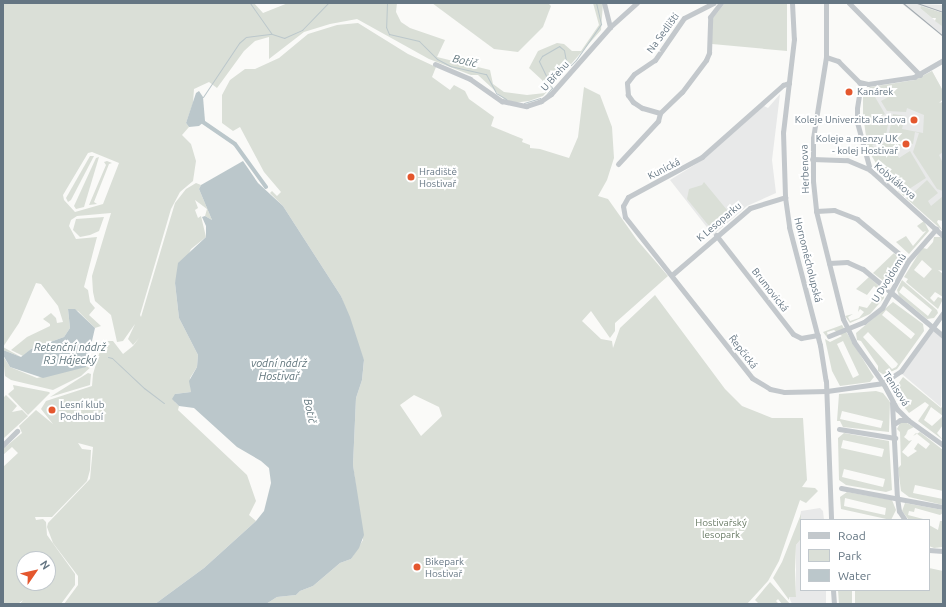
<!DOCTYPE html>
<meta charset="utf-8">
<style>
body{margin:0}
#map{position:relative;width:946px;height:607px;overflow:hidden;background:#fafaf8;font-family:Ubuntu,sans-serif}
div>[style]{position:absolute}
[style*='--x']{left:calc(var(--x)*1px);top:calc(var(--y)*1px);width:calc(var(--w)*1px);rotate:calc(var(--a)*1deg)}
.built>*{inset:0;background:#e8e9e9}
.green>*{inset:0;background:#dadfd7}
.water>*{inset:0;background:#bbc7cb}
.stream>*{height:1px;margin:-0.5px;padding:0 0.5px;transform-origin:0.5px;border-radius:0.5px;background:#bbc7cb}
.canal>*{height:4px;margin:-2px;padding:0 2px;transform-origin:2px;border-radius:2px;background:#bbc7cb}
.minor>*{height:5px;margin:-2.5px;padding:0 2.5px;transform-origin:2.5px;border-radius:2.5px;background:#c3c8cc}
.tram>*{height:1px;margin:-0.5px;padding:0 0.5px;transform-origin:0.5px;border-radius:0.5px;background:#a2aab0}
.dots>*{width:11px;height:11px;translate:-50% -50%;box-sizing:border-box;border:2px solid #fff;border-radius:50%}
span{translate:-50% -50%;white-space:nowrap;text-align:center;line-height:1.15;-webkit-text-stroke:4px #fff;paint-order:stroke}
.street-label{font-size:10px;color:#657683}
.poi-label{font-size:10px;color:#657683}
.left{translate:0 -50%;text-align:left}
.right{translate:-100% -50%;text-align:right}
.park-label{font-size:10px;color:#687a64}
.water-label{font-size:11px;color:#60757c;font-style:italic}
.frame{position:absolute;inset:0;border:4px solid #657683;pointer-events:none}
.legend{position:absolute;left:800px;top:519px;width:130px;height:72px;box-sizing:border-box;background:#fff;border:1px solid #c1c8cd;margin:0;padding:5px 7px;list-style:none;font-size:12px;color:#657683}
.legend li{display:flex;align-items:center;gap:8px;height:20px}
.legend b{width:20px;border:1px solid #c1c8cd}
.north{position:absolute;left:16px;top:551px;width:40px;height:40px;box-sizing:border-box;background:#fff;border:1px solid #c1c8cd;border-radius:50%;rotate:56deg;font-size:11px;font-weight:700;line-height:16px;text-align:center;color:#657683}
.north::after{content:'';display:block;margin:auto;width:14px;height:18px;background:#e4572e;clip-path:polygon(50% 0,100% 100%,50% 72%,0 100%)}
</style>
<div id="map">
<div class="built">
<i style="clip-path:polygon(901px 3px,943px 5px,943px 13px,921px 6px,920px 8px,943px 27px,943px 37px)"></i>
<i style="clip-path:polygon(932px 71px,943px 91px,943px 99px,939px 103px,943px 102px,943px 216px,918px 208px,871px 149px,873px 88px,915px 80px)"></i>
<i style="clip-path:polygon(780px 94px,772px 160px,776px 193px,747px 206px,713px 235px,670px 180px,704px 159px,764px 106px,768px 108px)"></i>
<i style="clip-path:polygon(934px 331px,943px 339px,941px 407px,902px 374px)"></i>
<i style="clip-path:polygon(820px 508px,823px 511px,824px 520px,801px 520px,801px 590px,826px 590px,826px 604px,792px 604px,789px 597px,796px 597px,796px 545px,801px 539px,800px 517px,801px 511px)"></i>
</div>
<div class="green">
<i style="clip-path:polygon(evenodd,3px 3px,254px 3px,263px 13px,288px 3px,397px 3px,396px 12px,401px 22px,410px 28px,445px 40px,437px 57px,490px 70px,493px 84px,504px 92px,527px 95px,545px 93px,546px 87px,542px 80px,529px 68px,538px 51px,557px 43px,564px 44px,572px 51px,581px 51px,599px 25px,593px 3px,603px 3px,601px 30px,543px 96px,529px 101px,513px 103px,505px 100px,478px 75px,471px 75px,429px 59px,357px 19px,330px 24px,304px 32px,269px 59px,269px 37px,255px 41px,244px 51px,217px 88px,209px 82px,194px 89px,193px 103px,186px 123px,189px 127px,182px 135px,191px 144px,196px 161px,193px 181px,180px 192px,171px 209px,140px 315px,141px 317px,175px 203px,186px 189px,196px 183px,201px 185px,199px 189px,212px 220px,205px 216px,207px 209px,195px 200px,198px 208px,195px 210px,198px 218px,201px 216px,206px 237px,191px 249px,175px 283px,179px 318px,198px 355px,197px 367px,190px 378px,191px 392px,175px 394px,175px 402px,179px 406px,178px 410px,247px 475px,256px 501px,249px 515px,256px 521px,204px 568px,155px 604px,64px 604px,78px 585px,78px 576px,53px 543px,47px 527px,48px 523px,90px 479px,93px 447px,78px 443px,82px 449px,91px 450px,90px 470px,87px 481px,52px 517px,35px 517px,36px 520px,43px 519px,46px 522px,47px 535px,75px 574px,75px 585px,61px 604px,20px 604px,23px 600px,18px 604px,3px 604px,3px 467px,18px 453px,12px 447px,3px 455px,3px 449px,22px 433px,19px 426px,36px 410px,53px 424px,41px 409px,46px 401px,92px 386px,93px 374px,103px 341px,113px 341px,123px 354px,133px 346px,139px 338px,133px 345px,128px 339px,135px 324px,123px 341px,117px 342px,111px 315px,95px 301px,93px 292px,92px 276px,111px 213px,77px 216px,71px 220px,69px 226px,76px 239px,97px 237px,84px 287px,88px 290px,90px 302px,95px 308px,89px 315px,101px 326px,95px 328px,78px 311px,68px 309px,70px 328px,64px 337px,31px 349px,23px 356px,11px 350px,27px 337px,50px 326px,50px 324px,43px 319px,51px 313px,56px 318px,57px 323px,63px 322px,58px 306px,41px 284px,36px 283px,19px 323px,3px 347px,21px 357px,3px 350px,3px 3px,92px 152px,119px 163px,103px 204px,75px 212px,64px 200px,63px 195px,88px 153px,92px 152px,3px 3px,24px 559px,48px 559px,48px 583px,24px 583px,24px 559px)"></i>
<i style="clip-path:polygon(432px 3px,548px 3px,551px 6px,543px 27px,518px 52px,494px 49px)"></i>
<i style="clip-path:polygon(725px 3px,787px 3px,787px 51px,712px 44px,712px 19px)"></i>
<i style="clip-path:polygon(921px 6px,943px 13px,943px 27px,935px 21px,936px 18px,932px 18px,920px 8px)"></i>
<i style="clip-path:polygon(evenodd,358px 23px,408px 54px,436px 67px,432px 77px,450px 90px,454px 85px,465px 91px,469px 99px,494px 117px,491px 126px,523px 139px,522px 142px,530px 145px,530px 148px,540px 149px,569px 158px,578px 137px,584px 87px,600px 95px,612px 127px,614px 158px,607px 180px,598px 196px,608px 199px,637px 240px,668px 276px,615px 323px,615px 331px,610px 338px,591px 311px,582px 321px,601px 339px,612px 341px,613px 348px,620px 328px,655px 295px,725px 389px,742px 406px,772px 418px,803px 418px,807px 480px,802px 487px,815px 488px,818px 491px,806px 503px,800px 500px,779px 561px,768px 581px,747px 604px,266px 604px,277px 597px,296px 595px,300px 591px,313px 586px,340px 563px,351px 559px,363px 540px,353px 465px,356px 398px,362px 380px,364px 361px,341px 296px,283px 206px,270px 193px,272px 191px,277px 196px,281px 192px,264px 172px,240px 127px,233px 131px,222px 123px,222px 95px,230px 80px,245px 69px,255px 69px,279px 58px,308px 34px,337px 25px,358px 23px,414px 395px,439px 407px,442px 416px,421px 436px,400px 405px,414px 395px)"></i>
<i style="clip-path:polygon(evenodd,932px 71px,943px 91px,943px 99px,939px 103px,943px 102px,943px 152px,939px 155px,943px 163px,943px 191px,937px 189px,913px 152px,919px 133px,915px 132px,913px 144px,888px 138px,893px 114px,905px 116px,906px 112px,887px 111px,881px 101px,892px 95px,888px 89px,875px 97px,885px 114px,875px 120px,879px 126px,889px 120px,885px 139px,872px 145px,876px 150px,886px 141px,905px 145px,896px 152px,899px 158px,910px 151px,926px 178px,906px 191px,910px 196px,927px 180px,938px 193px,928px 201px,931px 206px,943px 196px,943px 221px,938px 220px,937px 222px,943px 231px,898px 191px,898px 187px,882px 173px,868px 150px,863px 115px,863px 94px,870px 87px,915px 80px,932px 71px,907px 108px,924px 115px,923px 133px,902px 129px,907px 108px)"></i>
<i style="clip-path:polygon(90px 156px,94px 156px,71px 200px,68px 202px,66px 198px)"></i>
<i style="clip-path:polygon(99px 157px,84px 207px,76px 209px,74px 206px,96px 158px)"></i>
<i style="clip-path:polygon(107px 161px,112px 163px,109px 164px,94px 202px,97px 204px,89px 205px,106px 165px,104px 162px)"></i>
<i style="clip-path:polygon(704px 182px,732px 216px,730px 218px,727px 215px,725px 223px,718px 228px,709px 226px,687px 199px,689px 189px,702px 185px)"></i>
<i style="clip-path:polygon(104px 217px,99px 231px,90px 235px,80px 237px,73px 230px,76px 219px)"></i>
<i style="clip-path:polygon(924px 221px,929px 231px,909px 254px,896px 242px,906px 236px,913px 246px,926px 231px,923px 232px,917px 226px)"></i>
<i style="clip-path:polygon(evenodd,934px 237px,942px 237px,943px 242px,943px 271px,938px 270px,943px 274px,943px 297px,935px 292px,930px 298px,934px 302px,938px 297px,943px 299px,938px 309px,906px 282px,908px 279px,904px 277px,919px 253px,923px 248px,927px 249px,933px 242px,934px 237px,922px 260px,932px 269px,924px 278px,914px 270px,922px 260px)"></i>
<i style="clip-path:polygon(894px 253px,902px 261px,902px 265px,894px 280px,886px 283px,873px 273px)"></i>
<i style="clip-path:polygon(869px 277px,883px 290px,884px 298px,870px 314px,850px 323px,845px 316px,853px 314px,848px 317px,850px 321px,859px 318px,864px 312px,860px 309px,858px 312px,859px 306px,867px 308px,880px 291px,874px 286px,867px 295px,856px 289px)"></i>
<i style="clip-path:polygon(evenodd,902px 280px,937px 310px,938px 313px,934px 318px,927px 319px,899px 296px,897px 290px,902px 280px,903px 286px,932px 310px,928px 316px,899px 292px,903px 286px)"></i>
<i style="clip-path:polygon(evenodd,893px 302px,923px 324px,924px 331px,897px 369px,884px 375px,878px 371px,878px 366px,861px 341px,857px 340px,856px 333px,893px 302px,886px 310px,915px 334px,911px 339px,882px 315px,886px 310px,893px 302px,868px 332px,898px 364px,896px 367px,892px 369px,863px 337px,868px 332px)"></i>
<i style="clip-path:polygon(evenodd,842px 325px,872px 374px,874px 377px,870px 382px,840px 386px,832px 371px,825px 339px,830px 342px,842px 336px,834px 330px,827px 332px,829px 340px,823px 332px,842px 325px,843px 341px,859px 375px,853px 378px,837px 344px,843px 341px)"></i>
<i style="clip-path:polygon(3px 356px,10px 367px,37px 378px,93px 365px,81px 376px,53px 390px,11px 380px,5px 376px)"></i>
<i style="clip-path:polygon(88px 373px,91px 374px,90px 385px,50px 397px)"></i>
<i style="clip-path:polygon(evenodd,903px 377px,941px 408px,943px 406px,943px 425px,937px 433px,943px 440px,918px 421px,929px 405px,925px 402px,909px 413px,896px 397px,894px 390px,903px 377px,931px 407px,943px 416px,932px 426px,924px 420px,931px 407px)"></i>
<i style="clip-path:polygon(13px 385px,49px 392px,50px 393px,28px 415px,8px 394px,14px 389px)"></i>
<i style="clip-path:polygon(evenodd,876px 391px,883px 393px,890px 402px,889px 432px,843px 427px,840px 421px,837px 421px,839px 394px,876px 391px,842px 411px,883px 421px,881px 428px,840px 419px,842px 411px)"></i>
<i style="clip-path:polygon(6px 395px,17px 406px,12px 412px,22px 410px,28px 416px,4px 438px,3px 398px)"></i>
<i style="clip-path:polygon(evenodd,900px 423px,905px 422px,914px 427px,908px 430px,906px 434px,908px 432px,913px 436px,920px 432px,943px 450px,943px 491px,915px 485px,913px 493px,943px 499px,943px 505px,909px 497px,901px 491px,898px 468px,901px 465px,900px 432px,897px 429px,900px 423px,908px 432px,913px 436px,916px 433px,930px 444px,926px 449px,918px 443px,914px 449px,917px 451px,908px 457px,902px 452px,912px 440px,909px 441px,904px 437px,908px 432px)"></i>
<i style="clip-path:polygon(evenodd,844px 433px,889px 441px,892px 490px,886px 492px,846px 485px,839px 480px,838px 438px,844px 433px,843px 440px,884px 449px,882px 457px,841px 448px,843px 440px,844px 433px,844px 469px,885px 479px,883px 487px,842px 477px,844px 469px)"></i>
<i style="clip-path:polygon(evenodd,847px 492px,892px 500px,896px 510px,891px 520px,841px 509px,840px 497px,847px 492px,845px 498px,886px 508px,885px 515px,844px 506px,845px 498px)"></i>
<i style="clip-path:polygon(905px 503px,943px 510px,943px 513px,940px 515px,915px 508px,914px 512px,909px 511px,908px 515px,927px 520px,909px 520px,902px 511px)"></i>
<i style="clip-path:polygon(801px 514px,801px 539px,796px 545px,795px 570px,796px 597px,789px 597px,789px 600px,773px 578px,782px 562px)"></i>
<i style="clip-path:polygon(940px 521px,943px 521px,943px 547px,934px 548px,929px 546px,929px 525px,938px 530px)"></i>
<i style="clip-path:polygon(929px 568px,943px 571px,943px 604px,855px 604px,855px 590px,929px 590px)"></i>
<i style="clip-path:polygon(770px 582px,771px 583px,790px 604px,782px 604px,778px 599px,776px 601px,779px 604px,759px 604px,755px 600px)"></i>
<i style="clip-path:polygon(838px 590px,852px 590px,852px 604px,839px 604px)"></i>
</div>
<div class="water">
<i style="clip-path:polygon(199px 91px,203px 97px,205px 121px,199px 126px,189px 127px,186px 123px,196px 93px)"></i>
<i style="clip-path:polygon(243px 161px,258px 183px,283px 206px,341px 296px,350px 317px,364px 360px,362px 380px,356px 398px,353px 465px,364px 535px,359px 548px,351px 559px,340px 563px,313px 586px,300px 591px,296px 595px,277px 597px,266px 604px,155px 604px,204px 568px,256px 521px,264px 511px,271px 483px,269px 468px,261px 461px,237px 447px,194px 408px,179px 406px,172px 399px,175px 394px,191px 392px,189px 381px,197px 367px,198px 355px,179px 318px,175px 283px,178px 263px,206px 237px,206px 226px,202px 217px,205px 216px,212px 220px,199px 189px,201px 185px)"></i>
<i style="clip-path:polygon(68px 309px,75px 309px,95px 328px,86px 367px,43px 378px,10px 367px,3px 355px,3px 350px,21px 357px,31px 349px,64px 337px,70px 328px)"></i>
</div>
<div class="stream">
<i style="--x:250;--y:3;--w:37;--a:55"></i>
<i style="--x:387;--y:3;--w:24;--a:92"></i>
<i style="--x:386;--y:27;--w:8;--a:67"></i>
<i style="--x:389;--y:34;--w:31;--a:13"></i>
<i style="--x:419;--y:41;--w:25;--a:45"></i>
<i style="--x:437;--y:59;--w:15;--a:28"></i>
<i style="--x:450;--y:66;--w:37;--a:13"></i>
<i style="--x:486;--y:74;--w:21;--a:62"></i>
<i style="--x:496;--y:93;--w:12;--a:31"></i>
<i style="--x:545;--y:96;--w:11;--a:-49"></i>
<i style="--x:552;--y:88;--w:30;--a:-116"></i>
<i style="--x:539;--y:61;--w:6;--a:-59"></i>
<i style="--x:542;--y:56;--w:20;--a:-30"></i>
<i style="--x:559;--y:46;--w:6;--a:39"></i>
<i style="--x:564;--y:50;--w:11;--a:80"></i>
<i style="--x:566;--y:61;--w:6;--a:39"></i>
<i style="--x:571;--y:65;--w:7;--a:-45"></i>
<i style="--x:576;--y:60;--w:44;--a:-55.2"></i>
<i style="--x:601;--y:24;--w:22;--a:-103"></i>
<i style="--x:203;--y:97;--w:65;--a:-56.3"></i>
<i style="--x:239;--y:43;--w:9;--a:-41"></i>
<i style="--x:246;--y:37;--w:26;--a:-7"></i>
<i style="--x:272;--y:34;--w:13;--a:18"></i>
<i style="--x:284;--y:38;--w:20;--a:-24"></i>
<i style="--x:302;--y:30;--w:37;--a:-46"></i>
<i style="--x:524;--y:103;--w:17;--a:-17"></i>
<i style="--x:108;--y:357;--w:4;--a:14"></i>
<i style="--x:112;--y:358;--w:44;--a:43.2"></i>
<i style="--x:144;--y:388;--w:25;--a:37"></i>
</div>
<div class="canal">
<i style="--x:200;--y:120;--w:42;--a:34.4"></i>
<i style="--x:235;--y:144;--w:53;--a:54.2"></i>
</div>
<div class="minor">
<i style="--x:604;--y:3;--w:25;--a:76"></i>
<i style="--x:792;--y:3;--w:36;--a:87"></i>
<i style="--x:794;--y:39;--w:94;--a:96.7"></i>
<i style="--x:783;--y:132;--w:65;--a:88.2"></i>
<i style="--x:785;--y:197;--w:30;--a:82"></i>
<i style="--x:789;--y:227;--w:122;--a:75.3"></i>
<i style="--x:820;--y:345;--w:36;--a:81"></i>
<i style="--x:826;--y:381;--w:139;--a:87.9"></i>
<i style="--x:826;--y:3;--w:54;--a:90"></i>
<i style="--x:826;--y:57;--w:82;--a:99.1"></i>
<i style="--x:813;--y:138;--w:43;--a:90"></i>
<i style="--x:813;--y:181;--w:30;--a:84"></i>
<i style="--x:816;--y:211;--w:111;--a:76"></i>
<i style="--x:843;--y:319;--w:25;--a:64"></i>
<i style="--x:854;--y:342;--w:50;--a:54.7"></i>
<i style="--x:883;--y:383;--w:30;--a:62"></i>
<i style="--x:897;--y:409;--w:16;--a:45"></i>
<i style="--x:908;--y:420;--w:43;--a:35.5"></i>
<i style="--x:849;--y:3;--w:101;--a:45.4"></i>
<i style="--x:826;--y:57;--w:13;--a:18"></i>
<i style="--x:838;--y:61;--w:30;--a:45"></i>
<i style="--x:859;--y:82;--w:9;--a:13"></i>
<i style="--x:868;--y:84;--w:47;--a:-8.7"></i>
<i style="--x:914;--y:77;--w:34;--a:-30"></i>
<i style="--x:435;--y:64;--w:38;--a:23"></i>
<i style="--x:470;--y:79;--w:39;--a:35"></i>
<i style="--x:502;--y:101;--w:25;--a:12"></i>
<i style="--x:526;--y:106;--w:16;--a:-18"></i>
<i style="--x:541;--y:101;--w:12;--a:-35"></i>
<i style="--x:551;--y:94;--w:89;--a:-48.6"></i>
<i style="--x:610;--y:27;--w:36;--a:-42"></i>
<i style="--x:789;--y:83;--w:6;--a:162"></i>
<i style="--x:783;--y:85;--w:108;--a:138.4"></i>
<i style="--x:702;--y:157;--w:84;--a:151.6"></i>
<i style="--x:628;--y:197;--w:10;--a:119"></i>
<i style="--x:623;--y:206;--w:11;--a:80"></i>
<i style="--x:625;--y:217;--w:205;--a:51.7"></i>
<i style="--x:752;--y:378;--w:21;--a:31"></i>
<i style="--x:770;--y:389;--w:14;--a:12"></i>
<i style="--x:784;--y:392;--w:43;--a:-1.3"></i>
<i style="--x:827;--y:391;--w:57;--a:-8.1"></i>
<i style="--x:883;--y:383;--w:22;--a:-34"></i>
<i style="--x:901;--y:371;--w:72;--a:-54.1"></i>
<i style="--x:857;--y:108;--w:25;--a:-81"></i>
<i style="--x:857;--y:109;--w:13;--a:90"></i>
<i style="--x:857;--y:122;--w:50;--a:74.8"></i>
<i style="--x:660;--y:113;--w:19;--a:-164"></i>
<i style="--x:642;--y:108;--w:11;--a:-146"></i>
<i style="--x:633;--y:102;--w:9;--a:-126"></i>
<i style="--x:628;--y:95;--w:12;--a:-95"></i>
<i style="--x:627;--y:83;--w:11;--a:-52"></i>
<i style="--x:634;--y:74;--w:25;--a:-34"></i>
<i style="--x:655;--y:60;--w:51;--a:-55.4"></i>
<i style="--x:684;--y:18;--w:33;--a:-27"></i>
<i style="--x:812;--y:159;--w:35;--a:2"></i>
<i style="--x:847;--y:160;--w:25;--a:23"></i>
<i style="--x:870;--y:170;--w:98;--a:42.1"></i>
<i style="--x:618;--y:164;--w:59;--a:-47.1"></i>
<i style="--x:658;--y:121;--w:8;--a:-76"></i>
<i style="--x:660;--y:113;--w:30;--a:-44"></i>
<i style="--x:682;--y:92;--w:40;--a:-53"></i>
<i style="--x:706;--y:60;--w:8;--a:-67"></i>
<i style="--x:709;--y:53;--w:36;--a:-88"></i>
<i style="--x:710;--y:17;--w:18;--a:-52"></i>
<i style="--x:816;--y:211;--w:18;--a:-3"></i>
<i style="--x:834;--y:210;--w:25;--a:21"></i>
<i style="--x:857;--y:219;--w:66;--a:39.5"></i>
<i style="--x:716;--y:235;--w:125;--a:52.1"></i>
<i style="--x:793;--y:334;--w:9;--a:27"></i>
<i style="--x:801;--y:338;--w:17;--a:-10"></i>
<i style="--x:829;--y:263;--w:18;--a:-3"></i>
<i style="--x:847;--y:262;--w:17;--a:24"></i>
<i style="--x:863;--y:269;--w:104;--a:39.9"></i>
<i style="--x:673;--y:274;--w:101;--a:-40.6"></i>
<i style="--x:750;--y:208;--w:37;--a:-17"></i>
<i style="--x:829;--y:336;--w:38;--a:-22"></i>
<i style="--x:864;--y:322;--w:23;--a:-38"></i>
<i style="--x:882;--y:308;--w:54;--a:-61"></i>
<i style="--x:908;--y:261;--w:43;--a:-48.8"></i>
<i style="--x:892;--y:403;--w:94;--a:87"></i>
<i style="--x:897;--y:497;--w:14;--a:82"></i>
<i style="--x:899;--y:511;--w:11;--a:56"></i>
<i style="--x:894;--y:424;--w:7;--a:-34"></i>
<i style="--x:900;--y:420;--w:8;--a:0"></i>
<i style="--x:839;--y:429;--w:57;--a:9.1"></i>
<i style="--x:3;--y:445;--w:20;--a:-45"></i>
<i style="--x:841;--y:488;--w:104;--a:10.6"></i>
<i style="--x:929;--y:550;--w:14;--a:4"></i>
<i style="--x:833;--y:590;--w:14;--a:86"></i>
</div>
<div class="tram">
<i style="--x:903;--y:3;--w:52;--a:39.5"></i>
<i style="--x:917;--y:3;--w:28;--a:19"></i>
</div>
<div class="dots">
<i style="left:849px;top:92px;background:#e4572e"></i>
<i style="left:914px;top:120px;background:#e4572e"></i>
<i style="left:906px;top:144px;background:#e4572e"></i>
<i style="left:411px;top:177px;background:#e4572e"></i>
<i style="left:52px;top:410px;background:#e4572e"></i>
<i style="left:417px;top:567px;background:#e4572e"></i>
</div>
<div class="street-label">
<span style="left:663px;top:33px;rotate:-54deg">Na Sedlišti</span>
<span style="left:555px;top:76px;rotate:-48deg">U Břehu</span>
<span style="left:664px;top:169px;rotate:-27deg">Kunická</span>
<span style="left:805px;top:169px;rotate:-92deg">Herbenova</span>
<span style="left:895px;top:181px;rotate:40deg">Kobylákova</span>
<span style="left:719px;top:222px;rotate:-40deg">K Lesoparku</span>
<span style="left:808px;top:260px;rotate:76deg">Hornoměcholupská</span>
<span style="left:889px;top:278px;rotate:-58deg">U Dvojdomů</span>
<span style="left:770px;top:290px;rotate:52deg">Brumovická</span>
<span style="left:743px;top:352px;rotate:52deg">Řepčická</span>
<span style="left:896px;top:389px;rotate:57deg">Tenisová</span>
</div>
<div class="poi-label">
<span class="left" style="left:857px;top:92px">Kanárek</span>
<span class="right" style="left:906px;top:120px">Koleje Univerzita Karlova</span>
<span class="right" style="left:898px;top:144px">Koleje a menzy UK<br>- kolej Hostivař</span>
<span class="left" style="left:419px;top:177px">Hradiště<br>Hostivař</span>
<span class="left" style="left:60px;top:410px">Lesní klub<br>Podhoubí</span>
<span class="left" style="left:425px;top:567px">Bikepark<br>Hostivař</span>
</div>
<div class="park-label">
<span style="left:721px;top:528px">Hostivařský<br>lesopark</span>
</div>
<div class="water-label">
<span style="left:465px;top:61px;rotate:13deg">Botič</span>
<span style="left:70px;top:354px">Retenční nádrž<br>R3 Hájecký</span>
<span style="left:279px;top:370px">vodní nádrž<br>Hostivař</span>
<span style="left:310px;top:411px;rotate:78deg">Botič</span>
</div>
<div class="frame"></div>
<ul class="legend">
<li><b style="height:5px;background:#c3c8cc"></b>Road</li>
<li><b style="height:11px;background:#dadfd7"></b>Park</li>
<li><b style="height:11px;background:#bbc7cb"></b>Water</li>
</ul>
<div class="north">N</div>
</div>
